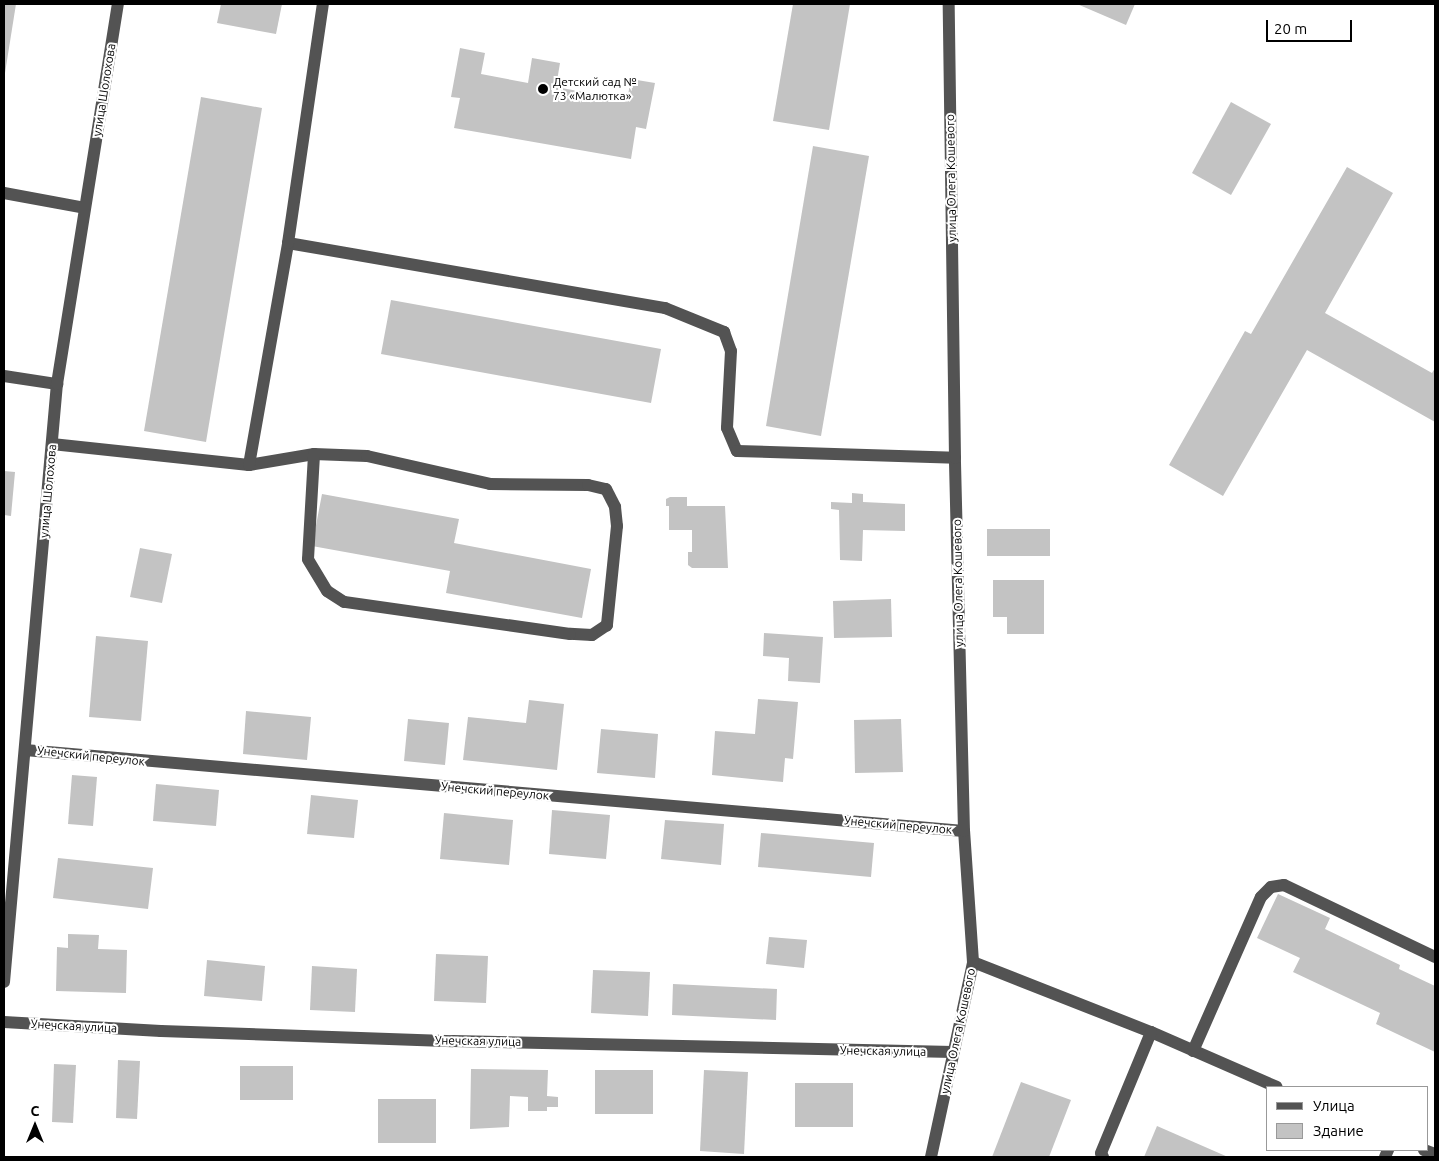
<!DOCTYPE html>
<meta charset="utf-8">
<style>
body{margin:0}
#map{position:relative;width:1439px;height:1161px;overflow:hidden;background:#fff;font-family:Ubuntu,sans-serif}
div>[style]{position:absolute}
[style*='--x']{left:calc(var(--x)*1px);top:calc(var(--y)*1px);width:calc(var(--w)*1px);rotate:calc(var(--a)*1deg)}
.building>*{inset:0;background:#c3c3c3}
.minor>*{height:12px;margin:-6px;padding:0 6px;transform-origin:6px;border-radius:6px;background:#535353}
.dots>*{width:14px;height:14px;translate:-50% -50%;box-sizing:border-box;border:2px solid #fff;border-radius:50%}
span{translate:-50% -50%;white-space:nowrap;text-align:center;line-height:1.15;-webkit-text-stroke:4px #fff;paint-order:stroke}
.poi-label{font-size:12px;color:#000}
.left{translate:0 -50%;text-align:left}
.street-label{font-size:12px;color:#000}
.frame{position:absolute;inset:0;border:5px solid #000;pointer-events:none}
.legend{position:absolute;left:1266px;top:1086px;width:162px;height:65px;box-sizing:border-box;background:#fff;border:1px solid #999;margin:0;padding:6px 9px;list-style:none;font-size:15px;color:#000}
.legend li{display:flex;align-items:center;gap:10px;height:25px}
.legend b{width:25px;border:1px solid #999}
.north{position:absolute;left:10px;top:1101px;width:50px;height:50px;-webkit-text-stroke:4px #fff;paint-order:stroke;rotate:0deg;font-size:14px;font-weight:700;line-height:20px;text-align:center;color:#000}
.north::after{content:'';display:block;margin:auto;width:18px;height:22px;background:#000;clip-path:polygon(50% 0,100% 100%,50% 72%,0 100%)}
.scale{position:absolute;left:1266px;top:20px;width:86px;height:22px;box-sizing:border-box;border:2px solid #000;border-top:0;padding-left:6px;font-size:15px;line-height:18px;white-space:nowrap;color:#000;-webkit-text-stroke:4px #fff;paint-order:stroke}
</style>
<div id="map">
<div class="building">
<i style="clip-path:polygon(4px 4px,16px 4px,5px 73px,4px 73px)"></i>
<i style="clip-path:polygon(221px 4px,282px 4px,276px 34px,217px 23px)"></i>
<i style="clip-path:polygon(793px 4px,850px 4px,829px 130px,773px 121px)"></i>
<i style="clip-path:polygon(1077px 4px,1135px 4px,1126px 25px)"></i>
<i style="clip-path:polygon(460px 48px,485px 53px,481px 74px,528px 83px,532px 58px,560px 63px,556px 87px,627px 100px,631px 79px,655px 83px,646px 129px,636px 127px,631px 159px,454px 128px,460px 98px,451px 97px)"></i>
<i style="clip-path:polygon(201px 97px,262px 108px,206px 442px,144px 431px)"></i>
<i style="clip-path:polygon(1231px 102px,1271px 124px,1231px 195px,1192px 173px)"></i>
<i style="clip-path:polygon(813px 146px,869px 156px,821px 436px,766px 426px)"></i>
<i style="clip-path:polygon(1347px 167px,1393px 193px,1325px 313px,1432px 373px,1435px 368px,1435px 422px,1307px 350px,1223px 496px,1169px 465px,1245px 331px,1251px 334px)"></i>
<i style="clip-path:polygon(391px 300px,661px 349px,651px 403px,381px 354px)"></i>
<i style="clip-path:polygon(4px 471px,15px 472px,11px 516px,4px 515px)"></i>
<i style="clip-path:polygon(852px 493px,863px 494px,863px 502px,905px 504px,905px 531px,863px 530px,862px 561px,840px 560px,839px 510px,831px 509px,831px 502px,852px 503px)"></i>
<i style="clip-path:polygon(322px 494px,459px 519px,454px 543px,591px 569px,582px 618px,446px 593px,450px 571px,312px 546px)"></i>
<i style="clip-path:polygon(670px 497px,687px 497px,687px 506px,725px 506px,728px 568px,692px 568px,688px 565px,688px 552px,692px 552px,692px 530px,669px 530px,669px 506px,666px 506px,666px 499px)"></i>
<i style="clip-path:polygon(987px 529px,1050px 529px,1050px 556px,987px 556px)"></i>
<i style="clip-path:polygon(140px 548px,172px 554px,162px 603px,130px 597px)"></i>
<i style="clip-path:polygon(993px 580px,1044px 580px,1044px 634px,1007px 634px,1007px 617px,993px 617px)"></i>
<i style="clip-path:polygon(891px 599px,892px 637px,834px 638px,833px 601px)"></i>
<i style="clip-path:polygon(764px 633px,823px 637px,820px 683px,788px 681px,789px 658px,763px 656px)"></i>
<i style="clip-path:polygon(96px 636px,148px 641px,141px 721px,89px 717px)"></i>
<i style="clip-path:polygon(758px 699px,798px 702px,793px 759px,785px 758px,783px 782px,712px 775px,715px 731px,755px 734px)"></i>
<i style="clip-path:polygon(529px 700px,564px 704px,557px 770px,463px 760px,468px 717px,526px 723px)"></i>
<i style="clip-path:polygon(246px 711px,311px 717px,307px 760px,243px 754px)"></i>
<i style="clip-path:polygon(408px 719px,449px 723px,445px 765px,404px 761px)"></i>
<i style="clip-path:polygon(901px 719px,903px 772px,855px 773px,854px 720px)"></i>
<i style="clip-path:polygon(601px 729px,658px 734px,655px 778px,597px 773px)"></i>
<i style="clip-path:polygon(72px 775px,97px 777px,93px 826px,68px 824px)"></i>
<i style="clip-path:polygon(156px 784px,219px 790px,216px 826px,153px 821px)"></i>
<i style="clip-path:polygon(311px 795px,358px 800px,354px 838px,307px 834px)"></i>
<i style="clip-path:polygon(552px 810px,610px 815px,606px 859px,549px 854px)"></i>
<i style="clip-path:polygon(444px 813px,513px 820px,509px 865px,440px 859px)"></i>
<i style="clip-path:polygon(665px 820px,724px 824px,721px 865px,661px 859px)"></i>
<i style="clip-path:polygon(761px 833px,874px 843px,871px 877px,758px 867px)"></i>
<i style="clip-path:polygon(58px 858px,153px 868px,148px 909px,53px 898px)"></i>
<i style="clip-path:polygon(1278px 894px,1330px 918px,1325px 929px,1400px 965px,1399px 969px,1435px 986px,1435px 1052px,1376px 1024px,1380px 1013px,1293px 972px,1300px 958px,1257px 938px)"></i>
<i style="clip-path:polygon(68px 934px,99px 935px,98px 949px,127px 950px,126px 993px,56px 991px,57px 947px,68px 948px)"></i>
<i style="clip-path:polygon(769px 937px,807px 940px,804px 968px,766px 964px)"></i>
<i style="clip-path:polygon(436px 954px,488px 956px,486px 1003px,434px 1001px)"></i>
<i style="clip-path:polygon(207px 960px,265px 966px,262px 1001px,204px 996px)"></i>
<i style="clip-path:polygon(312px 966px,357px 969px,355px 1012px,310px 1010px)"></i>
<i style="clip-path:polygon(593px 970px,650px 972px,648px 1016px,591px 1013px)"></i>
<i style="clip-path:polygon(673px 984px,777px 989px,776px 1020px,672px 1015px)"></i>
<i style="clip-path:polygon(118px 1060px,140px 1061px,137px 1119px,116px 1118px)"></i>
<i style="clip-path:polygon(54px 1064px,76px 1065px,73px 1123px,52px 1122px)"></i>
<i style="clip-path:polygon(240px 1066px,293px 1066px,293px 1100px,240px 1100px)"></i>
<i style="clip-path:polygon(471px 1069px,548px 1070px,547px 1096px,558px 1097px,558px 1107px,547px 1107px,547px 1111px,528px 1111px,528px 1097px,510px 1096px,509px 1127px,470px 1129px)"></i>
<i style="clip-path:polygon(595px 1070px,653px 1070px,653px 1114px,595px 1114px)"></i>
<i style="clip-path:polygon(704px 1070px,748px 1072px,744px 1154px,700px 1151px)"></i>
<i style="clip-path:polygon(1021px 1082px,1071px 1100px,1049px 1157px,992px 1157px)"></i>
<i style="clip-path:polygon(795px 1083px,853px 1083px,853px 1127px,795px 1127px)"></i>
<i style="clip-path:polygon(378px 1099px,436px 1099px,436px 1143px,378px 1143px)"></i>
<i style="clip-path:polygon(1157px 1126px,1228px 1157px,1144px 1157px)"></i>
</div>
<div class="minor">
<i style="--x:4;--y:193;--w:82;--a:10.5"></i>
<i style="--x:288;--y:243;--w:383;--a:9.8"></i>
<i style="--x:665;--y:308;--w:64;--a:22.1"></i>
<i style="--x:724;--y:332;--w:20;--a:70"></i>
<i style="--x:731;--y:351;--w:77;--a:93"></i>
<i style="--x:727;--y:428;--w:25;--a:67"></i>
<i style="--x:737;--y:451;--w:218;--a:1.8"></i>
<i style="--x:4;--y:376;--w:54;--a:8.6"></i>
<i style="--x:52;--y:444;--w:198;--a:6.1"></i>
<i style="--x:249;--y:465;--w:66;--a:-9.6"></i>
<i style="--x:314;--y:454;--w:53;--a:2.2"></i>
<i style="--x:367;--y:456;--w:126;--a:12.8"></i>
<i style="--x:490;--y:484;--w:98;--a:0.6"></i>
<i style="--x:588;--y:485;--w:18;--a:13"></i>
<i style="--x:606;--y:489;--w:20;--a:63"></i>
<i style="--x:615;--y:507;--w:19;--a:84"></i>
<i style="--x:617;--y:526;--w:100;--a:95.8"></i>
<i style="--x:607;--y:625;--w:18;--a:146"></i>
<i style="--x:592;--y:635;--w:22;--a:-177"></i>
<i style="--x:570;--y:634;--w:228;--a:-171.9"></i>
<i style="--x:344;--y:602;--w:20;--a:-147"></i>
<i style="--x:327;--y:591;--w:37;--a:-121"></i>
<i style="--x:308;--y:559;--w:105;--a:-86.7"></i>
<i style="--x:249;--y:465;--w:225;--a:-80"></i>
<i style="--x:288;--y:243;--w:242;--a:-81.7"></i>
<i style="--x:25;--y:750;--w:942;--a:4.93"></i>
<i style="--x:973;--y:962;--w:191;--a:21.5"></i>
<i style="--x:1151;--y:1032;--w:137;--a:23.6"></i>
<i style="--x:4;--y:982;--w:600;--a:-84.94"></i>
<i style="--x:57;--y:384;--w:385;--a:-80.9"></i>
<i style="--x:4;--y:1022;--w:157;--a:3.3"></i>
<i style="--x:161;--y:1031;--w:292;--a:2"></i>
<i style="--x:453;--y:1041;--w:500;--a:1.26"></i>
<i style="--x:1193;--y:1051;--w:168;--a:-66.2"></i>
<i style="--x:1261;--y:897;--w:14;--a:-45"></i>
<i style="--x:1271;--y:887;--w:13;--a:-9"></i>
<i style="--x:1284;--y:885;--w:167;--a:25.5"></i>
<i style="--x:1424;--y:1150;--w:12;--a:20"></i>
<i style="--x:931;--y:1157;--w:199;--a:-77.8"></i>
<i style="--x:973;--y:962;--w:131;--a:-93.9"></i>
<i style="--x:964;--y:831;--w:373;--a:-91.4"></i>
<i style="--x:955;--y:458;--w:454;--a:-90.8"></i>
<i style="--x:1103;--y:1157;--w:4;--a:-117"></i>
<i style="--x:1101;--y:1153;--w:131;--a:-67.5"></i>
<i style="--x:1385;--y:1157;--w:8;--a:-67"></i>
</div>
<div class="dots">
<i style="left:543px;top:89px;background:#000"></i>
</div>
<div class="poi-label">
<span class="left" style="left:553px;top:89px">Детский сад №<br>73 «Малютка»</span>
</div>
<div class="street-label">
<span style="left:104px;top:90px;rotate:-81deg">улица Шолохова</span>
<span style="left:951px;top:178px;rotate:-91deg">улица Олега Кошевого</span>
<span style="left:48px;top:491px;rotate:-85deg">улица Шолохова</span>
<span style="left:958px;top:583px;rotate:-91deg">улица Олега Кошевого</span>
<span style="left:91px;top:756px;rotate:6deg">Унечский переулок</span>
<span style="left:495px;top:791px;rotate:5deg">Унечский переулок</span>
<span style="left:898px;top:825px;rotate:5deg">Унечский переулок</span>
<span style="left:74px;top:1026px;rotate:3deg">Унечская улица</span>
<span style="left:958px;top:1031px;rotate:-78deg">улица Олега Кошевого</span>
<span style="left:478px;top:1041px;rotate:1deg">Унечская улица</span>
<span style="left:883px;top:1051px;rotate:1deg">Унечская улица</span>
</div>
<div class="frame"></div>
<ul class="legend">
<li><b style="height:6px;background:#535353"></b>Улица</li>
<li><b style="height:14px;background:#c3c3c3"></b>Здание</li>
</ul>
<div class="north">С</div>
<div class="scale">20 m</div>
</div>
